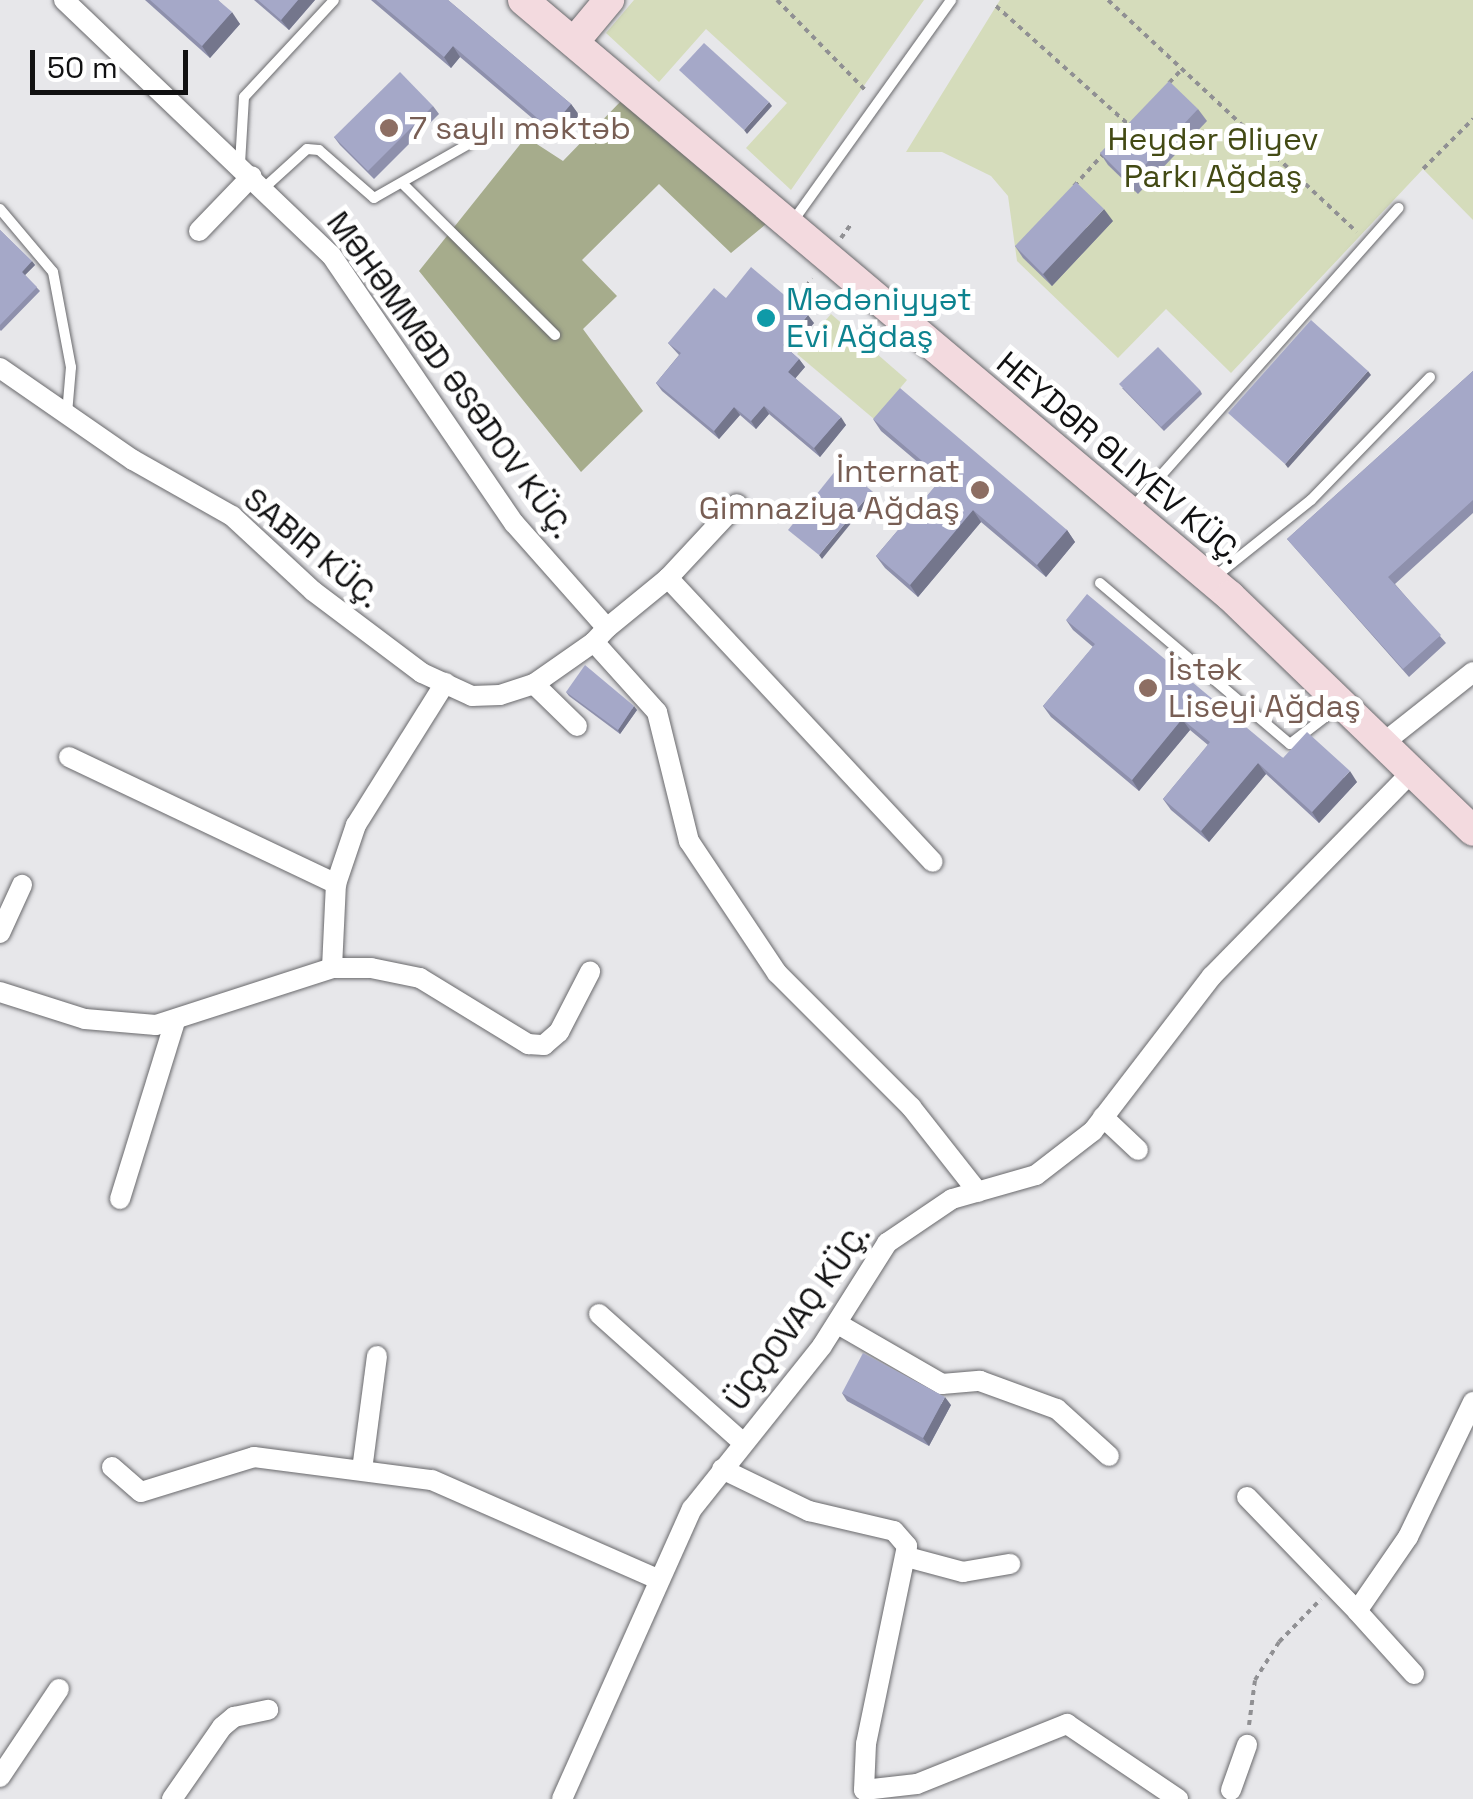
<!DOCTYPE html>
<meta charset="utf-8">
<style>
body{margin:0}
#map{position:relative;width:1473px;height:1799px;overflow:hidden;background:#e7e7ea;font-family:"Space Grotesk",sans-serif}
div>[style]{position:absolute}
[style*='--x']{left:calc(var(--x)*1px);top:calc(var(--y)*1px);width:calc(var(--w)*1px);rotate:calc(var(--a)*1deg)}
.green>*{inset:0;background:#d5dcbb}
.forest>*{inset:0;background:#a6ac8c}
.path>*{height:4px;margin-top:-2px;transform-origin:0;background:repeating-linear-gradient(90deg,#909093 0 5px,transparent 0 10px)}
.roads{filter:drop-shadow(0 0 2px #69696c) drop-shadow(0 0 2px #69696c)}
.service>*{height:10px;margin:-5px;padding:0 5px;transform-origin:5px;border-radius:5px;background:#fff}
.minor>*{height:20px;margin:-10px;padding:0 10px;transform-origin:10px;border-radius:10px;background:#fff}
.secondary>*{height:30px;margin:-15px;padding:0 15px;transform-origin:15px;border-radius:15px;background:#f3dadf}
.wall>*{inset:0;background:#8e90ac}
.shaded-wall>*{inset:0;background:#74768c}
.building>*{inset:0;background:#a5a8c8}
.dots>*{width:28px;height:28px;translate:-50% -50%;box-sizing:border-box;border:5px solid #fff;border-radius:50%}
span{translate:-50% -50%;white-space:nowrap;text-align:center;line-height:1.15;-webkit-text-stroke:10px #fff;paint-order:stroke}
.education-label{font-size:32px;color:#785e54}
.left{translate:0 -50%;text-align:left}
.right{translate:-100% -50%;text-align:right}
.park-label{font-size:32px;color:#434a14}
.culture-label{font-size:32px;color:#0d838f}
.street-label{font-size:32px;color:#111112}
.scale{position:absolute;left:30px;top:50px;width:158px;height:45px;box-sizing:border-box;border:5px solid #111112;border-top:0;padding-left:12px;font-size:30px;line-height:35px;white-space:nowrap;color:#111112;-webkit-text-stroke:8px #fff;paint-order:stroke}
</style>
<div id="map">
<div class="green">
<i style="clip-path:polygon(634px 0,924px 0,791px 190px,746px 148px,787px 103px,706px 29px,659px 82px,606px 33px)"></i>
<i style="clip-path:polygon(1000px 0,1473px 0,1473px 220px,1423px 169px,1231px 373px,1166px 309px,1118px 358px,1017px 261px,1008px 196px,991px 176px,942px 152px,906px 152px)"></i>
<i style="clip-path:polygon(831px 314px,907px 380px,874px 419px,797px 354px)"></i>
</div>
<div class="forest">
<i style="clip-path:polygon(621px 101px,766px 224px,731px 253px,659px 184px,582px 260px,617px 296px,583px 329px,643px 411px,581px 472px,419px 271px,526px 137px,563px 161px)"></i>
</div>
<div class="path">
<i style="--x:777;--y:0;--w:129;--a:45.6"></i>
<i style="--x:1108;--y:0;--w:340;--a:43"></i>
<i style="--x:996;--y:6;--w:178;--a:41.8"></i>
<i style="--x:1169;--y:83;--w:19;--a:-47"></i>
<i style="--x:1423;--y:169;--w:71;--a:-45"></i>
<i style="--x:1074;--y:186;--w:46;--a:-47.6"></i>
<i style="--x:841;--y:238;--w:17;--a:-54"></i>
<i style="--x:801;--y:295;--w:20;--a:-57"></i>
<i style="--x:1249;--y:1725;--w:45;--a:-82.4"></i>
<i style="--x:1255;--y:1680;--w:45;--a:-57.7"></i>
<i style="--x:1279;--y:1642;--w:60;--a:-45.7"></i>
</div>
<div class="roads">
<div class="service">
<i style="--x:240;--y:164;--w:67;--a:-86.6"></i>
<i style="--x:244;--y:97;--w:132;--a:-47.1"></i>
<i style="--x:404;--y:185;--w:213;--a:44.8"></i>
<i style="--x:264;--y:188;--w:58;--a:-42.2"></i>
<i style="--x:307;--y:149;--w:12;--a:5"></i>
<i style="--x:319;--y:150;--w:73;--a:41.1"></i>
<i style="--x:374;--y:198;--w:107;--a:-29.7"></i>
<i style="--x:0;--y:209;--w:82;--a:49.9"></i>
<i style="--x:53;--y:272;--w:97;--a:79.3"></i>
<i style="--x:71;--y:367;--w:47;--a:94.9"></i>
<i style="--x:793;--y:221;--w:272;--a:-54.4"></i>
<i style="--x:1133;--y:507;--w:400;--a:-48.4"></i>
<i style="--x:1212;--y:579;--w:127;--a:-38.6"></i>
<i style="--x:1311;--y:500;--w:171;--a:-45.9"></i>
<i style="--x:1100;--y:583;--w:249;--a:40.3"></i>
<i style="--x:1290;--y:744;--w:59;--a:-37.5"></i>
</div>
<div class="minor">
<i style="--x:64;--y:0;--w:369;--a:43.7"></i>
<i style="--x:331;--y:255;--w:325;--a:55.7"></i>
<i style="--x:514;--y:523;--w:140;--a:48.5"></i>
<i style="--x:607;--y:628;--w:19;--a:133"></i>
<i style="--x:594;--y:642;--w:94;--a:48"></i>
<i style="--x:657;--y:712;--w:133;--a:76.1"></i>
<i style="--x:689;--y:841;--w:159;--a:56.3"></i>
<i style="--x:777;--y:973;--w:190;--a:45"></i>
<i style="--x:911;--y:1107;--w:108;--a:51.8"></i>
<i style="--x:199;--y:231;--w:76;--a:-46.1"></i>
<i style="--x:0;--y:368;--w:162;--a:34.7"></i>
<i style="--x:133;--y:460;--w:114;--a:29.5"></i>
<i style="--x:232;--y:516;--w:110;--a:42.8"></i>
<i style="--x:313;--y:591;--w:136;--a:37"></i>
<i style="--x:422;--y:673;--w:55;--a:24.7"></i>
<i style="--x:472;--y:696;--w:28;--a:-2"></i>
<i style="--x:500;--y:695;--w:36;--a:-18"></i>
<i style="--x:534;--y:684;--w:73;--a:-35"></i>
<i style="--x:668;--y:578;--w:101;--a:-47"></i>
<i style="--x:607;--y:628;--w:79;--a:-39.3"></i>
<i style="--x:668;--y:578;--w:388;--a:47"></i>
<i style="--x:534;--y:684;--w:60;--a:44.3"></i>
<i style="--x:1386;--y:741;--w:111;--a:-38.4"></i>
<i style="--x:69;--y:757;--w:296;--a:25.4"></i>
<i style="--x:0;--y:933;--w:53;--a:-65.4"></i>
<i style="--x:332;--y:968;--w:84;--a:-87.3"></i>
<i style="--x:336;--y:884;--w:62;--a:-71.3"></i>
<i style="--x:356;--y:825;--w:168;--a:-57.9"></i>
<i style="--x:0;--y:992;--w:89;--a:17.6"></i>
<i style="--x:85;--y:1019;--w:71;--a:4.8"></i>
<i style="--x:156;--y:1025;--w:185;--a:-17.9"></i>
<i style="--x:332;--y:968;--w:39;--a:0"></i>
<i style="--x:371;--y:968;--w:50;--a:11.5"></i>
<i style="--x:420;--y:978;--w:127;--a:31.4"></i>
<i style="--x:528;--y:1044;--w:16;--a:4"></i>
<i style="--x:544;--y:1045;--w:20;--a:-41"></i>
<i style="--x:559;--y:1032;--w:68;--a:-62.7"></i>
<i style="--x:1103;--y:1117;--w:48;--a:43.3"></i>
<i style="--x:120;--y:1199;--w:186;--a:-72.8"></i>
<i style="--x:599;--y:1314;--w:192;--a:41.8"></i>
<i style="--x:838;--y:1324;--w:120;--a:30"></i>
<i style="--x:942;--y:1384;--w:38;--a:-5"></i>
<i style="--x:980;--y:1381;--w:82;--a:20"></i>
<i style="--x:1057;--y:1409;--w:70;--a:42.1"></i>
<i style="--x:112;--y:1467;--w:38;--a:41"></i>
<i style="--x:141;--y:1492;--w:118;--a:-17.2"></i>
<i style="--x:254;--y:1457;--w:179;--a:7.4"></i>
<i style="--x:432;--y:1480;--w:247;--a:23.7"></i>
<i style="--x:722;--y:1469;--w:97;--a:25.8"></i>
<i style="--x:809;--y:1511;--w:87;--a:13.2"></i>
<i style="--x:894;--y:1531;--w:20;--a:49"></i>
<i style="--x:907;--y:1546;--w:202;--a:101.7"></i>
<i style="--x:866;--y:1744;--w:46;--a:92.5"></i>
<i style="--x:864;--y:1790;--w:53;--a:-6.5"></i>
<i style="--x:917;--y:1784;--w:162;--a:-21.8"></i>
<i style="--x:1067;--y:1724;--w:134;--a:34"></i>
<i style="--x:362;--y:1470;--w:115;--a:-82.5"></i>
<i style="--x:1247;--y:1497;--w:158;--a:46"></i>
<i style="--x:1357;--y:1611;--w:90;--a:-55.4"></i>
<i style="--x:1408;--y:1537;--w:150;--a:-64.3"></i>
<i style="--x:907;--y:1557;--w:58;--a:15"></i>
<i style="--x:963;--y:1572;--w:48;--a:-9.7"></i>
<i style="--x:1357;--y:1611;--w:85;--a:47.9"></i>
<i style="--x:0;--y:1777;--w:106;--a:-56.2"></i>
<i style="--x:1231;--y:1790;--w:48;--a:-70.4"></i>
<i style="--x:172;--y:1799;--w:88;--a:-55.2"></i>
<i style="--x:222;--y:1727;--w:16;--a:-40"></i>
<i style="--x:234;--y:1717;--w:35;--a:-12"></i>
<i style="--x:562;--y:1799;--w:318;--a:-65.9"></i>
<i style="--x:692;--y:1509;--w:208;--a:-51.4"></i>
<i style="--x:822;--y:1346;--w:122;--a:-57.7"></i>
<i style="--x:887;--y:1243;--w:78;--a:-34.1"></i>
<i style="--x:952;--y:1199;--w:87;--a:-15.9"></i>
<i style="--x:1036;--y:1175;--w:72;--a:-37.7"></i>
<i style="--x:1093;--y:1131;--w:195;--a:-52.5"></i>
<i style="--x:1212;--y:976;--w:289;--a:-45.6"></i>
</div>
<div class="secondary">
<i style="--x:523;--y:0;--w:925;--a:40.13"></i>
<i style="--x:1230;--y:596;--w:338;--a:44"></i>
<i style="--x:574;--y:42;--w:55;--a:-50.2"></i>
</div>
</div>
<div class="wall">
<i style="clip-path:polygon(145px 0,218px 0,240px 24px,210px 58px)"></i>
<i style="clip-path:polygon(254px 0,315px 0,289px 30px)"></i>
<i style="clip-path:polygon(371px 0,448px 0,571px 104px,579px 115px,558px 140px,460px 57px,451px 68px)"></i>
<i style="clip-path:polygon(433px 106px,439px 114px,374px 179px,340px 145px,334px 137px)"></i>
<i style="clip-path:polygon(1198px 109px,1207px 121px,1138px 194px,1108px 165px,1100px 153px)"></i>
<i style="clip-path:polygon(1113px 221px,1052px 286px,1023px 258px,1015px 246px)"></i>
<i style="clip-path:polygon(0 230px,35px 265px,25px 275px,40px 291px,1px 331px,0 330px)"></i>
<i style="clip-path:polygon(726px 298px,814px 323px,790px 351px,799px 359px,805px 367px,795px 378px,846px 425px,820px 457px,769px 414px,756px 429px,740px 415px,719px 439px,662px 391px,656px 383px,679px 355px,668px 343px)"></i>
<i style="clip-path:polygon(1473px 371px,1473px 513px,1395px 584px,1446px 643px,1409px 677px,1287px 539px)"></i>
<i style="clip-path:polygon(1122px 388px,1200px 390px,1202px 394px,1164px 431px)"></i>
<i style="clip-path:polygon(873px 419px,1067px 530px,1075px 542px,1046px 577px,981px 522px,918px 597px,885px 568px,876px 556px,940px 481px,881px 431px)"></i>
<i style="clip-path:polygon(1066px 620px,1283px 758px,1357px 782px,1319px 823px,1266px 774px,1209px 842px,1171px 810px,1163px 799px,1208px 745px,1190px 730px,1139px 791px,1051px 717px,1043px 706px,1093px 647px,1073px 630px)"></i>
<i style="clip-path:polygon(566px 692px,637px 710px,620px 734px,569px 696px)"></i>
<i style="clip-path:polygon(842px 1393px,951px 1405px,929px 1446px,847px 1401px)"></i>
</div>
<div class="shaded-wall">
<i style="clip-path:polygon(298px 0,315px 0,289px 30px,281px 20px)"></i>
<i style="clip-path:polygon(232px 12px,240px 24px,210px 58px,202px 46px)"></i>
<i style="clip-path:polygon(453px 46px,460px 57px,451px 68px,444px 57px)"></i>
<i style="clip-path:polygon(769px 102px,772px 106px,747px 134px,744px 130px)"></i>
<i style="clip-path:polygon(571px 104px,579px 115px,558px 140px,550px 129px)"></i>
<i style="clip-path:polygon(1104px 209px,1113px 221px,1052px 286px,1043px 274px)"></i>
<i style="clip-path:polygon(32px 261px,35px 265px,24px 276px,22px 272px)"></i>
<i style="clip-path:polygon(808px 315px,814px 323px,788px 353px,783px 345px)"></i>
<i style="clip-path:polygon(799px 359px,805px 367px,794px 380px,788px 372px)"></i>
<i style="clip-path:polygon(1368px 371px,1371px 375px,1288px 468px,1285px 464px)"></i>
<i style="clip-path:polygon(764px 406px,769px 414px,756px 429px,751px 421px)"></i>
<i style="clip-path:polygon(734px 407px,740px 415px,719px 439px,714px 431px)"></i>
<i style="clip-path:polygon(841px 417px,846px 425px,820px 457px,814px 448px)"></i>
<i style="clip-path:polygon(872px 491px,874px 495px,822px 559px,819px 555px)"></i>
<i style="clip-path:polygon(973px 510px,981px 522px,918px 597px,910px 585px)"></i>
<i style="clip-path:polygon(1067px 530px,1075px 542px,1046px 577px,1037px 565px)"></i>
<i style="clip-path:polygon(634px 706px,637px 710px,620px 734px,618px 730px)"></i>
<i style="clip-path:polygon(1182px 719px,1190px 730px,1139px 791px,1132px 780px)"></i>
<i style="clip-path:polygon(1258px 763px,1266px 774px,1209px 842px,1201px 831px)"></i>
<i style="clip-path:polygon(1350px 771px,1357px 782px,1319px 823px,1312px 812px)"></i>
<i style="clip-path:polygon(945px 1397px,951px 1405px,929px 1446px,923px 1438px)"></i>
</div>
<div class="building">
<i style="clip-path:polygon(150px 0,218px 0,232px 12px,202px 46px)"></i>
<i style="clip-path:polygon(258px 0,298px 0,281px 20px)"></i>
<i style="clip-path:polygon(376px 0,448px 0,571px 104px,550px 129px,453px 46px,444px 57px)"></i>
<i style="clip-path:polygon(704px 43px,769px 102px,744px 130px,679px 70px)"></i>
<i style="clip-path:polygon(400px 72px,433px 106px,368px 171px,334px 137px)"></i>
<i style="clip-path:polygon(1169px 81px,1198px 109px,1129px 182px,1100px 153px)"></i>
<i style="clip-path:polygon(1076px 182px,1104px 209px,1043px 274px,1015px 246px)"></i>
<i style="clip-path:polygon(0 230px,32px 261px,22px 272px,37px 287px,0 325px)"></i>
<i style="clip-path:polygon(751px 267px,808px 315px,783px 345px,799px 359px,788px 372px,841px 417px,814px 448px,764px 406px,751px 421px,734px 407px,714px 431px,656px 383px,681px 353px,668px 343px,714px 288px,726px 298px)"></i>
<i style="clip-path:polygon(1311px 320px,1368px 371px,1285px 464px,1228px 413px)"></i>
<i style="clip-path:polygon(1158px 347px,1200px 390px,1161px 427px,1119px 384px)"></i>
<i style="clip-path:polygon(1473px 371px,1473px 500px,1388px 577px,1441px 635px,1403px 669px,1287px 539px)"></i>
<i style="clip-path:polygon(900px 388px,1067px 530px,1037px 565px,973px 510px,910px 585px,876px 556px,942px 478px,873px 419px)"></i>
<i style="clip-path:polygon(840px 465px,872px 491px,819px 555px,788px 530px)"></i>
<i style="clip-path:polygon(1087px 594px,1283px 758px,1307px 732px,1350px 771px,1312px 812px,1258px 763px,1201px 831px,1163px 799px,1210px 742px,1182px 719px,1132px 780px,1043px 706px,1095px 644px,1066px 620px)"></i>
<i style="clip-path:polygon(585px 665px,634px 706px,618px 730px,566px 692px)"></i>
<i style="clip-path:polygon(863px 1353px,945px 1397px,923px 1438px,842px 1393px)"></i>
</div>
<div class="dots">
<i style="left:389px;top:128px;background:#8d6e63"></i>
<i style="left:766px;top:318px;background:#0f9aa8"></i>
<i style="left:980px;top:490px;background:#8d6e63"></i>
<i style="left:1148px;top:688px;background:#8d6e63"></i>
</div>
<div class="education-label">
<span class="left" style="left:409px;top:128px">7 saylı məktəb</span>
<span class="right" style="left:960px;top:490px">İnternat<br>Gimnaziya Ağdaş</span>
<span class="left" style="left:1168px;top:688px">İstək<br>Liseyi Ağdaş</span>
</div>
<div class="park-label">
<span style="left:1213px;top:158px">Heydər Əliyev<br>Parkı Ağdaş</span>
</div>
<div class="culture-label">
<span class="left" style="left:786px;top:318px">Mədəniyyət<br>Evi Ağdaş</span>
</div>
<div class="street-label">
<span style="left:450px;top:375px;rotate:54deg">MƏHƏMMƏD ƏSƏDOV KÜÇ.</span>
<span style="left:1120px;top:458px;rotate:40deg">HEYDƏR ƏLIYEV KÜÇ.</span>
<span style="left:312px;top:548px;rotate:40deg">SABIR KÜÇ.</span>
<span style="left:798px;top:1317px;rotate:-54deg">ÜÇQOVAQ KÜÇ.</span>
</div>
<div class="scale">50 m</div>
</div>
